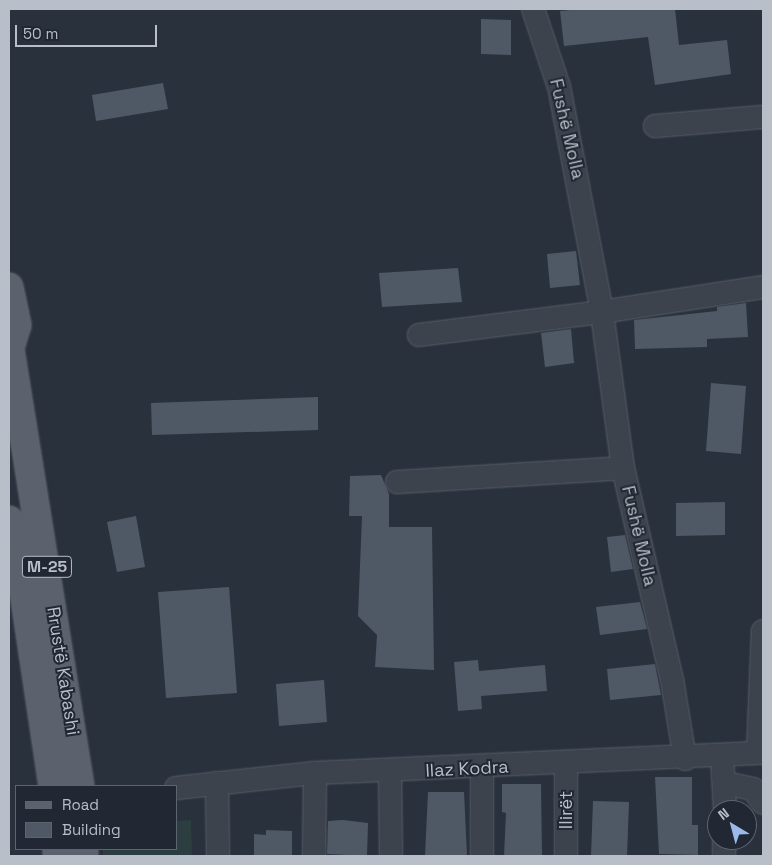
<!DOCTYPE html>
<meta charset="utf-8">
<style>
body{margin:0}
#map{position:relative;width:772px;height:865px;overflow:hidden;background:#29313d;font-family:"Space Grotesk",sans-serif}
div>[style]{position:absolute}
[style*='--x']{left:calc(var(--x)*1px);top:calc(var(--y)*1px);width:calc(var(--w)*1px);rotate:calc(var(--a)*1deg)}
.green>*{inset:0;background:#2c3e3f}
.building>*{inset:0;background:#4f5965}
.roads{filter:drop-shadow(0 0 1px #575e68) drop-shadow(0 0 1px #575e68)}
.street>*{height:22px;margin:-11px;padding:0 11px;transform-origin:11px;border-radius:11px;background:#3c434d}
.primary>*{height:28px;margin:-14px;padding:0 14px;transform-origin:14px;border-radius:14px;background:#5b626d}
span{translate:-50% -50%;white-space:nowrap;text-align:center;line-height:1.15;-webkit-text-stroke:4px #212833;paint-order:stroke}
.shield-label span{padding:1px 4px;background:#212833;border:1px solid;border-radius:4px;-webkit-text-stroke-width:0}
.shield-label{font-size:16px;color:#b9bfc8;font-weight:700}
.street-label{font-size:18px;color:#b9bfc8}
.frame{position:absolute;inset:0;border:10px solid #b9bfc8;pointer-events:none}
.legend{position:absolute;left:15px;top:785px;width:162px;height:65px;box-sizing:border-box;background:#212833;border:1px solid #5e646f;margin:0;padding:6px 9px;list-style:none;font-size:15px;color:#b9bfc8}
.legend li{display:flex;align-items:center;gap:10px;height:25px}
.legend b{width:25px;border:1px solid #5e646f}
.north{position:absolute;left:707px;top:800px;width:50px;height:50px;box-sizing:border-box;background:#212833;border:1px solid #5e646f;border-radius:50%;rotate:323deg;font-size:14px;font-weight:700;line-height:20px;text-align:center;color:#b9bfc8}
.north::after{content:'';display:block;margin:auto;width:18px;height:22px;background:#9abaeb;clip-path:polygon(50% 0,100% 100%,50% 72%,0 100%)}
.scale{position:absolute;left:15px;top:25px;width:142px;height:22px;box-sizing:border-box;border:2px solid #b9bfc8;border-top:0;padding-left:6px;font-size:15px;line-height:18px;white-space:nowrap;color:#b9bfc8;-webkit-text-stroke:4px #212833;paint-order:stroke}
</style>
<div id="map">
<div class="green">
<i style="clip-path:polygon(191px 820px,192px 856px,103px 856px,103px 849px,176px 849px,176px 821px)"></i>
</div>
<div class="building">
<i style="clip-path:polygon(580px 9px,675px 9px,679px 45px,727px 40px,731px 74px,655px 85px,648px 37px,564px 46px,560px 11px)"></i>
<i style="clip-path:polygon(481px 19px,511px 20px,511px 55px,481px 54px)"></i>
<i style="clip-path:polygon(163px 83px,168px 109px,96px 121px,92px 95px)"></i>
<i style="clip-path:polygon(576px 251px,580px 285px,550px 288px,547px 254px)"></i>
<i style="clip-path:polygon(458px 268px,462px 302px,382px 307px,379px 273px)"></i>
<i style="clip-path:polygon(746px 303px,748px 337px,707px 339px,707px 347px,635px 349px,634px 320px,717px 311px,717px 307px)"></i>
<i style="clip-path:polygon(571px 329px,574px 363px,545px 367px,541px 333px)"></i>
<i style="clip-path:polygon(711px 383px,746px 386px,741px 454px,706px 451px)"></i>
<i style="clip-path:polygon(318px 397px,318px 430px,152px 435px,151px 403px)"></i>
<i style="clip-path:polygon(381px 475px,389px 494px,389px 527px,432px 527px,434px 670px,375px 667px,377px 635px,358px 616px,362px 516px,349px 516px,350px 476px)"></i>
<i style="clip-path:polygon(725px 502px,725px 535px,676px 536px,676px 503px)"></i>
<i style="clip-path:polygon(136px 516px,145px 567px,117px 572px,107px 522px)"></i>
<i style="clip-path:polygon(625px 535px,633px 569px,611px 572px,607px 537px)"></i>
<i style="clip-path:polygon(229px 587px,237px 693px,166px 698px,158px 592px)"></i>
<i style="clip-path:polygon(640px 602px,647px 629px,600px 635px,596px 607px)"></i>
<i style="clip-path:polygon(478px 660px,479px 671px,545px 665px,547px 691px,481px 696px,482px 709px,458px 711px,454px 662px)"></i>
<i style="clip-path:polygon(655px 664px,661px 695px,610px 700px,607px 669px)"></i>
<i style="clip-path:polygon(324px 680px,327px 722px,279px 726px,276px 684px)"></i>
<i style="clip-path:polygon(655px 777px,692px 777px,692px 825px,698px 825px,698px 855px,659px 854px)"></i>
<i style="clip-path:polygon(502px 784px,541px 784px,542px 856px,504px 856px,506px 813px,502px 812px)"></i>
<i style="clip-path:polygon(428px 792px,464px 792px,467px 856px,425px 856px)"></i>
<i style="clip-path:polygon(593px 801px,629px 802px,627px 856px,591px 856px)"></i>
<i style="clip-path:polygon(343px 820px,368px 823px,367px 856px,327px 854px,328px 821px)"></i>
<i style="clip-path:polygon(266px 830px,292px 831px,292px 856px,254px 856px,254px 834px,266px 835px)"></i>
</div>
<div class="roads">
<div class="street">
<i style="--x:655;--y:126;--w:108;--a:-4.8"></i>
<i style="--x:419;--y:335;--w:184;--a:-7.2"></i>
<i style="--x:602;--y:312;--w:229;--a:-100.8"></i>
<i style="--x:559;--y:87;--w:82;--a:-108.4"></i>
<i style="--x:397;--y:482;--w:226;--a:-3.5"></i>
<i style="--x:758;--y:753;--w:122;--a:-87.7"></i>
<i style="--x:722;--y:757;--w:53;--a:86.8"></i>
<i style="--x:685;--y:759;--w:80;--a:-99.3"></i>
<i style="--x:672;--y:680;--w:218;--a:-103"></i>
<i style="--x:623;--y:468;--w:157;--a:-97.7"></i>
<i style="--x:602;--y:312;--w:163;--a:-8.8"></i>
<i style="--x:390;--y:772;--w:84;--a:89.3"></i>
<i style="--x:217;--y:783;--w:73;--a:89.2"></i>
<i style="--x:725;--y:783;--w:29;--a:12"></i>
<i style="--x:753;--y:789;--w:17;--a:54"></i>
<i style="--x:176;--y:788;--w:140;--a:-6.2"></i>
<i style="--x:315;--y:773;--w:448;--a:-2.6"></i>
<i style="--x:314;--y:856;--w:83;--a:-89.3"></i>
<i style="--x:482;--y:856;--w:88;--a:-90"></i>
<i style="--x:566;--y:856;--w:92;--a:-90"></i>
<i style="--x:724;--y:856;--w:16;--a:-90"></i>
</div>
<div class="primary">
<i style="--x:9;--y:287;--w:39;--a:78"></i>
<i style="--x:17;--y:325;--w:28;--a:107"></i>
<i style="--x:10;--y:349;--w:443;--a:80.9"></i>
<i style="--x:9;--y:520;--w:47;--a:76.6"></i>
<i style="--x:20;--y:566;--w:222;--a:81.5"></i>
<i style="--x:57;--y:849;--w:7;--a:90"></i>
<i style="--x:84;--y:849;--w:7;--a:90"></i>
</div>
</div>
<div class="shield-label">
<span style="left:47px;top:567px">M-25</span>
</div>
<div class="street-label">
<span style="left:567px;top:129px;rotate:77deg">Fushë Molla</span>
<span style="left:639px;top:536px;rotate:77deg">Fushë Molla</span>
<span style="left:63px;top:671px;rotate:81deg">Rrustë Kabashi</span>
<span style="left:467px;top:769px;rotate:-3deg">Ilaz Kodra</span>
<span style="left:566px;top:810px;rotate:-90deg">Ilirët</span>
</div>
<div class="frame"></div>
<ul class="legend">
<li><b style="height:6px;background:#5b626d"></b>Road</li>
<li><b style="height:14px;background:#4f5965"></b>Building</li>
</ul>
<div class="north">N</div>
<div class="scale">50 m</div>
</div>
